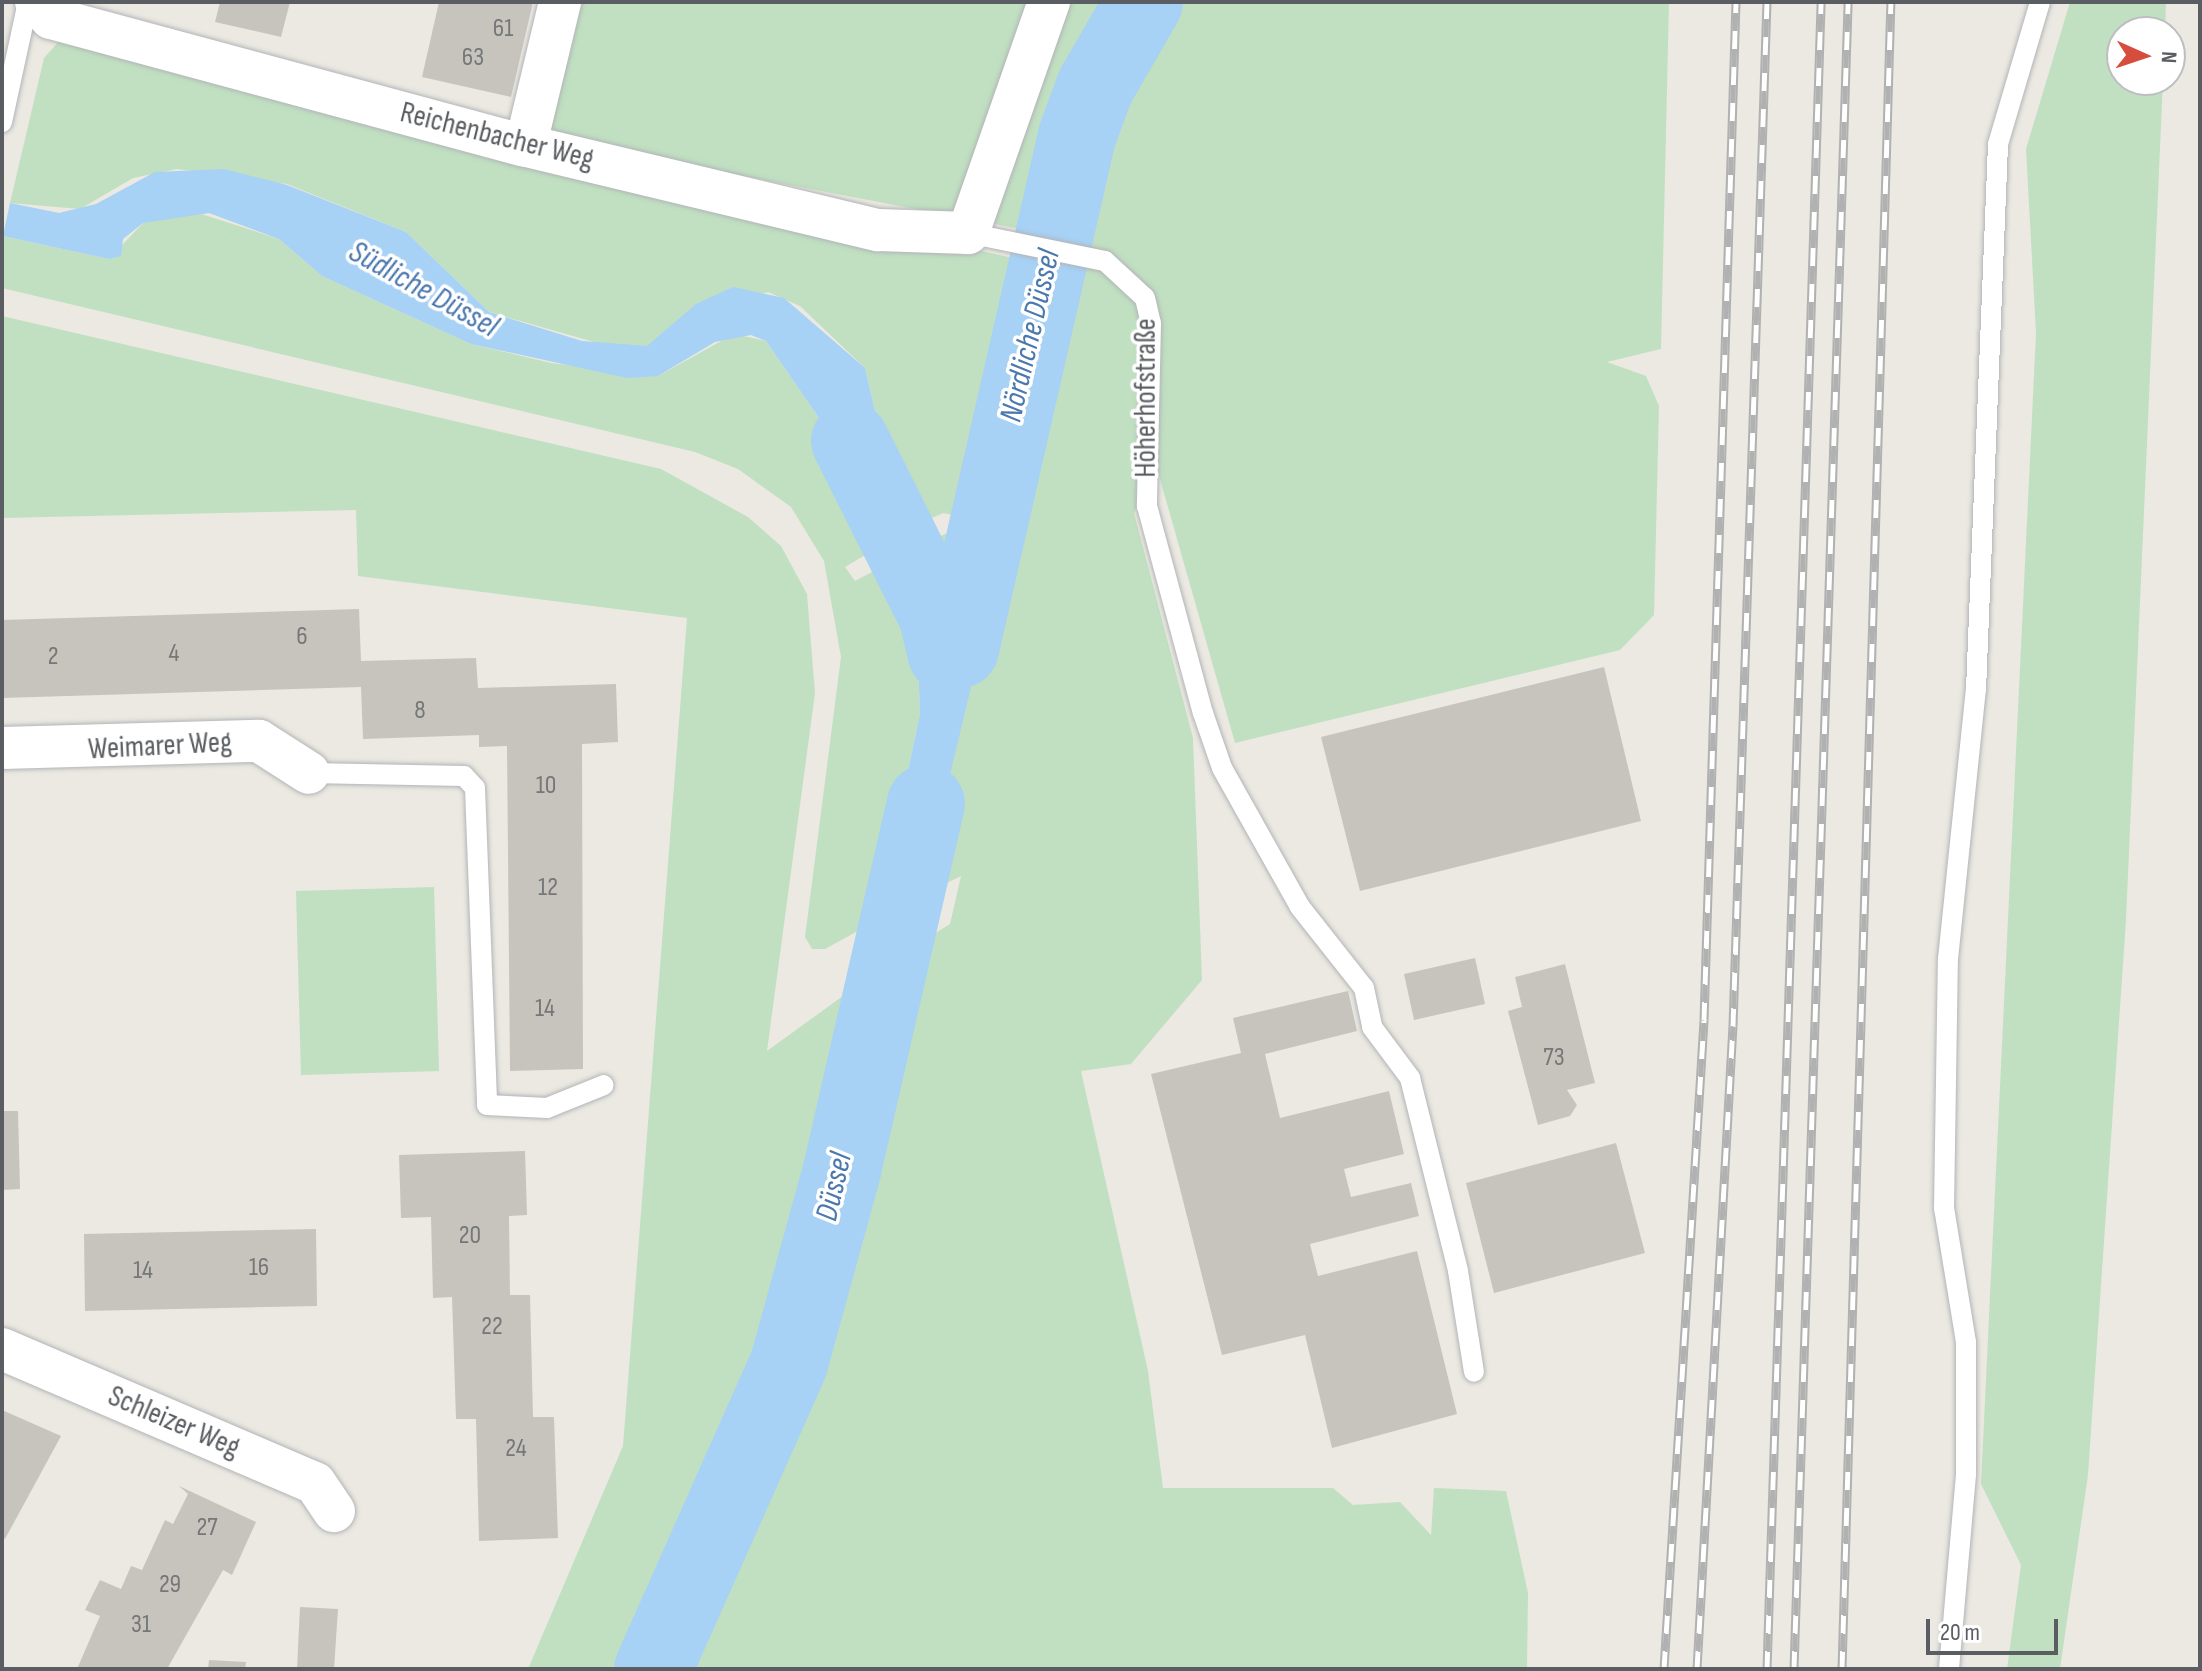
<!DOCTYPE html>
<meta charset="utf-8">
<style>
body{margin:0}
#map{position:relative;width:2202px;height:1671px;overflow:hidden;background:#ebe9e1;font-family:"Sofia Sans Condensed",sans-serif}
div>[style]{position:absolute}
[style*='--x']{left:calc(var(--x)*1px);top:calc(var(--y)*1px);width:calc(var(--w)*1px);rotate:calc(var(--a)*1deg)}
.green>*{inset:0;background:#c0e0c1}
.water>*{inset:0;background:#a7d1f5}
.river>*{height:78px;margin:-39px;padding:0 39px;transform-origin:39px;border-radius:39px;background:#a7d1f5}
.building>*{inset:0;background:#c7c4be}
.roads{filter:drop-shadow(0 0 2px #b2b4b8) drop-shadow(0 0 2px #b2b4b8)}
.lane>*{height:20px;margin:-10px;padding:0 10px;transform-origin:10px;border-radius:10px;background:#fff}
.street>*{height:42px;margin:-21px;padding:0 21px;transform-origin:21px;border-radius:21px;background:#fff}
.rail>*{height:9px;margin-top:-4.5px;transform-origin:0;background:repeating-linear-gradient(90deg,#fff 0 18px,#b0b1b1 0 36px);box-sizing:border-box;border-block:2px solid #b0b1b1}
span{translate:-50% -50%;white-space:nowrap;text-align:center;line-height:1.15;-webkit-text-stroke:7px #fff;paint-order:stroke}
.number-label{font-size:26px;color:#757778}
.number-label span{-webkit-text-stroke-width:0}
.street-label{font-size:30px;color:#5a5d61}
.water-label{font-size:32px;color:#4b78ad;font-style:italic}
.frame{position:absolute;inset:0;border:4px solid #5a5d61;pointer-events:none}
.north{position:absolute;left:2106px;top:16px;width:80px;height:80px;box-sizing:border-box;background:#fff;border:2px solid #bdbec0;border-radius:50%;rotate:93deg;font-size:22px;font-weight:700;line-height:32px;text-align:center;color:#5a5d61}
.north::after{content:'';display:block;margin:auto;width:28px;height:36px;background:#d64d3d;clip-path:polygon(50% 0,100% 100%,50% 72%,0 100%)}
.scale{position:absolute;left:1926px;top:1619px;width:132px;height:36px;box-sizing:border-box;border:4px solid #5a5d61;border-top:0;padding-left:10px;font-size:24px;line-height:28px;white-space:nowrap;color:#5a5d61;-webkit-text-stroke:6px #fff;paint-order:stroke}
</style>
<div id="map">
<div class="green">
<i style="clip-path:polygon(576px 2px,1669px 2px,1661px 349px,1607px 362px,1646px 376px,1659px 406px,1654px 615px,1620px 650px,1235px 743px,1156px 465px,1134px 513px,1193px 738px,1202px 980px,1131px 1064px,1081px 1071px,1148px 1371px,1163px 1488px,1333px 1488px,1353px 1505px,1400px 1502px,1431px 1535px,1434px 1488px,1506px 1491px,1528px 1593px,1527px 1669px,662px 1669px,797px 1357px,913px 947px,950px 924px,961px 876px,921px 896px,996px 564px,1004px 549px,1020px 552px,1089px 242px,543px 138px)"></i>
<i style="clip-path:polygon(2070px 2px,2166px 2px,2165px 32px,2122px 32px,2122px 80px,2163px 80px,2126px 920px,2088px 1475px,2060px 1669px,2007px 1669px,2021px 1565px,1981px 1484px,2036px 333px,2026px 149px)"></i>
<i style="clip-path:polygon(61px 39px,1034px 263px,973px 519px,943px 513px,914px 526px,883px 446px,865px 368px,800px 306px,768px 292px,681px 319px,647px 346px,615px 348px,489px 312px,406px 232px,287px 184px,177px 169px,133px 178px,80px 209px,10px 203px,44px 58px)"></i>
<i style="clip-path:polygon(192px 211px,279px 239px,322px 276px,471px 344px,551px 363px,658px 376px,734px 334px,766px 341px,830px 434px,882px 545px,845px 567px,855px 581px,891px 562px,917px 632px,920px 714px,876px 921px,825px 949px,812px 949px,805px 937px,841px 657px,824px 561px,791px 507px,738px 469px,695px 452px,2px 288px,3px 236px,109px 259px,143px 223px)"></i>
<i style="clip-path:polygon(2px 316px,661px 469px,748px 517px,781px 546px,807px 594px,815px 693px,767px 1051px,865px 980px,781px 1326px,646px 1669px,528px 1669px,623px 1446px,687px 618px,358px 576px,356px 510px,2px 518px)"></i>
<i style="clip-path:polygon(945px 534px,970px 540px,951px 626px,926px 543px)"></i>
<i style="clip-path:polygon(434px 887px,439px 1071px,301px 1075px,296px 891px)"></i>
</div>
<div class="water">
<i style="clip-path:polygon(1125px 2px,1164px 2px,1105px 106px,1073px 233px,1040px 228px,1090px 65px)"></i>
<i style="clip-path:polygon(224px 169px,287px 185px,406px 232px,489px 312px,582px 341px,647px 346px,696px 304px,733px 287px,784px 298px,865px 368px,883px 446px,914px 526px,882px 545px,830px 434px,766px 341px,751px 335px,715px 342px,658px 376px,627px 378px,471px 344px,322px 276px,279px 239px,209px 213px,143px 223px,123px 239px,121px 256px,109px 259px,3px 236px,10px 203px,59px 213px,96px 204px,155px 172px)"></i>
<i style="clip-path:polygon(1034px 263px,1067px 271px,1008px 527px,973px 519px)"></i>
<i style="clip-path:polygon(970px 540px,1004px 549px,921px 896px,876px 921px,920px 714px,917px 632px,891px 562px,926px 543px,951px 623px)"></i>
</div>
<div class="river">
<i style="--x:850;--y:441;--w:197;--a:63.4"></i>
<i style="--x:938;--y:617;--w:37;--a:77"></i>
<i style="--x:960;--y:649;--w:526;--a:-77.15"></i>
<i style="--x:1077;--y:136;--w:52;--a:-69.8"></i>
<i style="--x:1095;--y:87;--w:98;--a:-60"></i>
<i style="--x:653;--y:1669;--w:335;--a:-66"></i>
<i style="--x:789;--y:1363;--w:200;--a:-74.6"></i>
<i style="--x:842;--y:1170;--w:376;--a:-77.1"></i>
</div>
<div class="building">
<i style="clip-path:polygon(220px 2px,290px 2px,281px 37px,215px 22px)"></i>
<i style="clip-path:polygon(439px 2px,533px 2px,511px 97px,422px 77px)"></i>
<i style="clip-path:polygon(359px 609px,361px 661px,476px 658px,478px 688px,616px 684px,618px 742px,582px 744px,583px 1069px,510px 1071px,507px 746px,479px 747px,479px 735px,363px 739px,361px 687px,2px 698px,2px 620px)"></i>
<i style="clip-path:polygon(1604px 667px,1641px 821px,1360px 891px,1321px 737px)"></i>
<i style="clip-path:polygon(1475px 958px,1485px 1004px,1414px 1020px,1404px 974px)"></i>
<i style="clip-path:polygon(1565px 964px,1595px 1083px,1567px 1090px,1577px 1105px,1570px 1116px,1538px 1125px,1508px 1011px,1522px 1007px,1515px 977px)"></i>
<i style="clip-path:polygon(1348px 991px,1357px 1031px,1265px 1054px,1280px 1118px,1389px 1091px,1404px 1154px,1344px 1169px,1351px 1197px,1411px 1183px,1419px 1216px,1310px 1244px,1318px 1276px,1417px 1251px,1457px 1414px,1332px 1448px,1305px 1335px,1222px 1355px,1151px 1074px,1241px 1053px,1233px 1018px)"></i>
<i style="clip-path:polygon(2px 1111px,18px 1111px,20px 1189px,2px 1190px)"></i>
<i style="clip-path:polygon(1616px 1143px,1645px 1253px,1494px 1293px,1466px 1183px)"></i>
<i style="clip-path:polygon(525px 1151px,527px 1215px,509px 1216px,510px 1295px,530px 1295px,533px 1417px,554px 1417px,558px 1538px,479px 1541px,476px 1419px,456px 1419px,452px 1297px,433px 1298px,431px 1217px,401px 1218px,399px 1155px)"></i>
<i style="clip-path:polygon(316px 1229px,317px 1306px,85px 1311px,84px 1234px)"></i>
<i style="clip-path:polygon(2px 1410px,61px 1436px,5px 1539px,2px 1537px)"></i>
<i style="clip-path:polygon(179px 1486px,256px 1522px,232px 1575px,223px 1570px,167px 1669px,77px 1669px,100px 1616px,85px 1610px,100px 1580px,121px 1589px,131px 1566px,142px 1570px,165px 1520px,173px 1524px,188px 1494px)"></i>
<i style="clip-path:polygon(300px 1607px,338px 1609px,334px 1669px,297px 1669px)"></i>
<i style="clip-path:polygon(209px 1660px,246px 1662px,245px 1669px,208px 1669px)"></i>
</div>
<div class="roads">
<div class="lane">
<i style="--x:2;--y:122;--w:123;--a:-77.8"></i>
<i style="--x:968;--y:233;--w:140;--a:11.6"></i>
<i style="--x:1105;--y:261;--w:54;--a:42.8"></i>
<i style="--x:1145;--y:298;--w:26;--a:77"></i>
<i style="--x:1151;--y:323;--w:183;--a:91.3"></i>
<i style="--x:1147;--y:506;--w:214;--a:74.9"></i>
<i style="--x:1203;--y:713;--w:58;--a:70.9"></i>
<i style="--x:1222;--y:768;--w:159;--a:60.7"></i>
<i style="--x:1300;--y:907;--w:103;--a:51.7"></i>
<i style="--x:1364;--y:988;--w:40;--a:78"></i>
<i style="--x:1372;--y:1027;--w:64;--a:53.3"></i>
<i style="--x:1410;--y:1078;--w:199;--a:76"></i>
<i style="--x:1458;--y:1271;--w:102;--a:81"></i>
<i style="--x:309;--y:773;--w:155;--a:1.1"></i>
<i style="--x:464;--y:776;--w:16;--a:47"></i>
<i style="--x:475;--y:788;--w:317;--a:87.8"></i>
<i style="--x:487;--y:1105;--w:60;--a:2.9"></i>
<i style="--x:547;--y:1108;--w:61;--a:-22"></i>
<i style="--x:1949;--y:1669;--w:196;--a:-85"></i>
<i style="--x:1966;--y:1474;--w:132;--a:-90"></i>
<i style="--x:1966;--y:1342;--w:136;--a:-99.3"></i>
<i style="--x:1944;--y:1208;--w:249;--a:-89.1"></i>
<i style="--x:1948;--y:959;--w:270;--a:-84.1"></i>
<i style="--x:1976;--y:690;--w:546;--a:-87.69"></i>
<i style="--x:1998;--y:144;--w:148;--a:-73.5"></i>
</div>
<div class="street">
<i style="--x:36;--y:2;--w:22;--a:47"></i>
<i style="--x:51;--y:18;--w:489;--a:15.1"></i>
<i style="--x:523;--y:145;--w:365;--a:13.5"></i>
<i style="--x:878;--y:230;--w:90;--a:1.9"></i>
<i style="--x:968;--y:233;--w:245;--a:-70.7"></i>
<i style="--x:531;--y:123;--w:124;--a:-76.5"></i>
<i style="--x:2;--y:748;--w:257;--a:-1.6"></i>
<i style="--x:259;--y:741;--w:59;--a:32.6"></i>
<i style="--x:2;--y:1349;--w:340;--a:23.2"></i>
<i style="--x:315;--y:1483;--w:34;--a:56"></i>
</div>
</div>
<div class="rail">
<i style="--x:1664;--y:1669;--w:650;--a:-86.47"></i>
<i style="--x:1704;--y:1020;--w:1019;--a:-88.2"></i>
<i style="--x:1697;--y:1669;--w:644;--a:-86.8"></i>
<i style="--x:1733;--y:1026;--w:1025;--a:-88.1"></i>
<i style="--x:1767;--y:1669;--w:1668;--a:-88.14"></i>
<i style="--x:1794;--y:1669;--w:1668;--a:-88.14"></i>
<i style="--x:1842;--y:1669;--w:1668;--a:-88.32"></i>
</div>
<div class="number-label">
<span style="left:503px;top:29px">61</span>
<span style="left:473px;top:58px">63</span>
<span style="left:302px;top:637px">6</span>
<span style="left:174px;top:654px">4</span>
<span style="left:53px;top:657px">2</span>
<span style="left:420px;top:711px">8</span>
<span style="left:546px;top:786px">10</span>
<span style="left:548px;top:888px">12</span>
<span style="left:545px;top:1009px">14</span>
<span style="left:1554px;top:1058px">73</span>
<span style="left:470px;top:1236px">20</span>
<span style="left:259px;top:1268px">16</span>
<span style="left:143px;top:1271px">14</span>
<span style="left:492px;top:1327px">22</span>
<span style="left:516px;top:1449px">24</span>
<span style="left:207px;top:1528px">27</span>
<span style="left:170px;top:1585px">29</span>
<span style="left:141px;top:1625px">31</span>
</div>
<div class="street-label">
<span style="left:497px;top:136px;rotate:14deg">Reichenbacher Weg</span>
<span style="left:1146px;top:398px;rotate:-90deg">Höherhofstraße</span>
<span style="left:160px;top:746px;rotate:-3deg">Weimarer Weg</span>
<span style="left:174px;top:1422px;rotate:23deg">Schleizer Weg</span>
</div>
<div class="water-label">
<span style="left:423px;top:290px;rotate:29deg">Südliche Düssel</span>
<span style="left:1031px;top:336px;rotate:-77deg">Nördliche Düssel</span>
<span style="left:835px;top:1187px;rotate:-77deg">Düssel</span>
</div>
<div class="frame"></div>
<div class="north">N</div>
<div class="scale">20 m</div>
</div>
